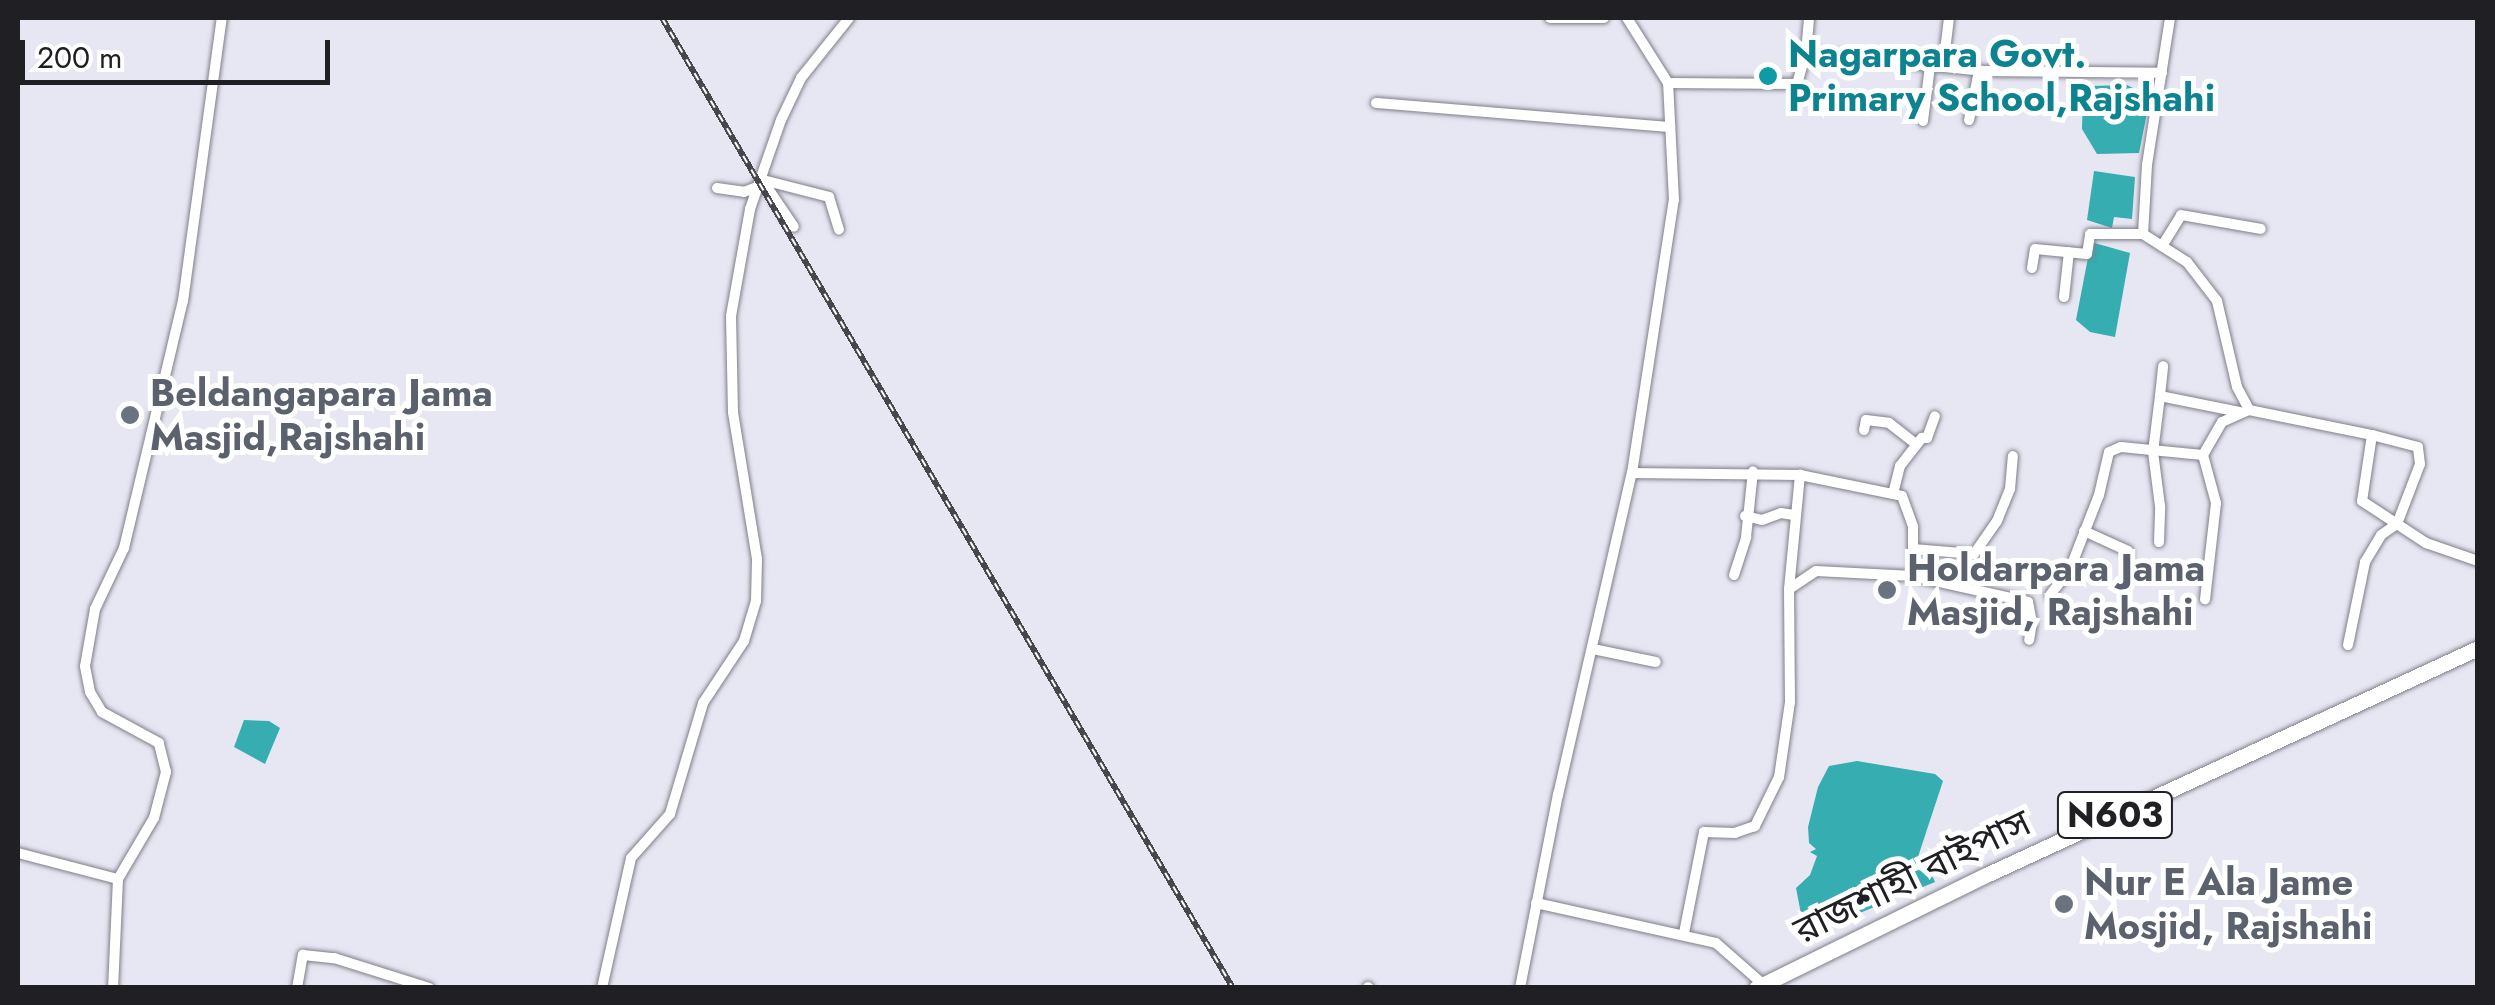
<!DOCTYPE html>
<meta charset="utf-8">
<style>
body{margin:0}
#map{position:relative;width:2495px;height:1005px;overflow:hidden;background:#e7e7f3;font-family:Jost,"Noto Sans Bengali",sans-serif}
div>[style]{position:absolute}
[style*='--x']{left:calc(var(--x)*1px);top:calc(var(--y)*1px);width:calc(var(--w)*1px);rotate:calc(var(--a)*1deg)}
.water>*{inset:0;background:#35adb1}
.roads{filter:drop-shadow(0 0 2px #7f7f89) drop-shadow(0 0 2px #7f7f89)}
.minor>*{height:10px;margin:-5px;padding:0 5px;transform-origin:5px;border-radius:5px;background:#fff}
.highway>*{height:15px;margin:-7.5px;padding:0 7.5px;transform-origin:7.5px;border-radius:7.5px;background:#fff}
.rail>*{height:6px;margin-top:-3px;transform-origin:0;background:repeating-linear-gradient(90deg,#fff 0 8px,#46464c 0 16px);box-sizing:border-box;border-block:2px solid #46464c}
.dots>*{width:28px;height:28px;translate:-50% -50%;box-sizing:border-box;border:5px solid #fff;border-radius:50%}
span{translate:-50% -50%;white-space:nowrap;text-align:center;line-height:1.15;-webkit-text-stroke:10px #fff;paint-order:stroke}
.shield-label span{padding:2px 8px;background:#fff;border:2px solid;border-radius:8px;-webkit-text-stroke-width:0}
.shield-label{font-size:35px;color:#202024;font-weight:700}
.culture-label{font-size:38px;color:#0d838f;font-weight:700}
.left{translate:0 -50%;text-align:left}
.worship-label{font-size:38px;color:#5b616d;font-weight:700}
.street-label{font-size:38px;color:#202024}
.frame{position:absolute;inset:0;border:20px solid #202024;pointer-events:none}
.scale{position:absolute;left:20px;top:40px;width:310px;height:45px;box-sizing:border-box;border:5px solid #202024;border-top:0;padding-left:12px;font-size:30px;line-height:35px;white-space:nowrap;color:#202024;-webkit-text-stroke:8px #fff;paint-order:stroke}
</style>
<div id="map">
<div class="water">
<i style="clip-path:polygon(2127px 85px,2141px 92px,2148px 108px,2139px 153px,2097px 154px,2082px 129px,2083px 91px,2090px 86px)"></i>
<i style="clip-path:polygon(2094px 171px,2135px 177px,2132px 219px,2114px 217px,2112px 228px,2087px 220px)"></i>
<i style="clip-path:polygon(2091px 242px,2130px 253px,2115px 337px,2090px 332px,2076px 320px)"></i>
<i style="clip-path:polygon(244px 720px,269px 721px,280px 728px,265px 764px,234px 747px)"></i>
<i style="clip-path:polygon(1857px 761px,1935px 774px,1943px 781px,1914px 869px,1931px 873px,1935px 882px,1833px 924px,1817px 918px,1811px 921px,1801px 914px,1796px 888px,1810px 875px,1817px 856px,1810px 852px,1816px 849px,1809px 843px,1808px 827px,1818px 787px,1829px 766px)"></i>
</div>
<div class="roads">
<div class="minor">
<i style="--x:1550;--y:18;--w:54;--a:0"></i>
<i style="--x:2170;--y:18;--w:149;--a:98.9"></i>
<i style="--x:2147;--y:165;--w:69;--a:93.3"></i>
<i style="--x:2143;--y:234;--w:52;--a:32.5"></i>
<i style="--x:2187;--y:262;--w:49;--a:52.4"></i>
<i style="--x:2217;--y:301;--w:88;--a:76.9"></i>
<i style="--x:2237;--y:387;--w:26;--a:62"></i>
<i style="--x:2249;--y:410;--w:126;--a:11.5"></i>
<i style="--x:2372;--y:435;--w:67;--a:98.6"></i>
<i style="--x:2362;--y:501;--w:77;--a:33.3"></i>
<i style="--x:2426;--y:543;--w:55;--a:19.1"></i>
<i style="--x:1806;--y:53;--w:35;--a:-85"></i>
<i style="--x:1943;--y:67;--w:49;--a:-83"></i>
<i style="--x:1668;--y:83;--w:129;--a:0.4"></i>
<i style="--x:1797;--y:84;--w:32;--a:-74"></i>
<i style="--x:1806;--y:53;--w:179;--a:5.8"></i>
<i style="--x:1984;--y:71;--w:178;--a:0.6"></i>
<i style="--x:1376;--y:103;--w:295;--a:4.7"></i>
<i style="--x:1969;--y:120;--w:50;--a:-78.5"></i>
<i style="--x:1923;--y:121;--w:55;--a:-82.7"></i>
<i style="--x:763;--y:180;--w:68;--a:14.4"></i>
<i style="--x:829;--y:197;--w:34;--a:73"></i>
<i style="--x:763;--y:181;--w:55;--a:56"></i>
<i style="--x:717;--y:188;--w:27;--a:8"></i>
<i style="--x:744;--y:192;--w:17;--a:-21"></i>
<i style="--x:2162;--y:246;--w:36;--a:-58"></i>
<i style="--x:2181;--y:215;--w:81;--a:9.9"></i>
<i style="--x:2032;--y:268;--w:19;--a:-81"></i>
<i style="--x:2035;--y:249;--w:52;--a:5.5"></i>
<i style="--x:2087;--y:254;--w:20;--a:-81"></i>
<i style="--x:2090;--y:234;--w:53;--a:0"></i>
<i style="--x:2064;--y:297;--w:45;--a:-83.7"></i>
<i style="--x:2160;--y:396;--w:30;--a:-84"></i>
<i style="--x:1864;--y:430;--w:10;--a:-79"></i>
<i style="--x:1866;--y:420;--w:23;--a:7"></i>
<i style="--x:1889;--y:423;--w:34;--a:38"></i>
<i style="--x:2203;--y:455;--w:50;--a:74.8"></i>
<i style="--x:2216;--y:503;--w:97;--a:96.5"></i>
<i style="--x:1632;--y:473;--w:168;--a:0.7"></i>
<i style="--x:1800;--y:475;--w:104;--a:11.6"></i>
<i style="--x:1902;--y:496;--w:33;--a:70"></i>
<i style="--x:1913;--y:527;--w:49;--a:90"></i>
<i style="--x:1913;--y:576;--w:97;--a:-177"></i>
<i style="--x:1816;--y:571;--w:32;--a:146"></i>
<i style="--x:1789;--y:589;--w:113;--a:89.5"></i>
<i style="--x:1790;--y:702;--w:76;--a:98.3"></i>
<i style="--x:1779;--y:777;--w:55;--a:116.1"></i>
<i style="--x:1755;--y:826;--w:21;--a:161"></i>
<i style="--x:1735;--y:833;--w:31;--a:-178"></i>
<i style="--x:1704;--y:832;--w:103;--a:101.2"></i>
<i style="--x:1893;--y:494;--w:29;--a:-76"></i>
<i style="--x:1900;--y:466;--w:36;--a:-52"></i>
<i style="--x:1922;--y:438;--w:5;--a:0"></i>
<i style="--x:1927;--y:438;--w:23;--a:-70"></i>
<i style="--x:1745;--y:516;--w:17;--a:13"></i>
<i style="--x:1762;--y:520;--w:20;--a:-20"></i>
<i style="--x:1781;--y:513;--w:13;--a:9"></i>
<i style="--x:2084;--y:531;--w:48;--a:24.4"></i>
<i style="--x:2128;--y:551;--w:24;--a:90"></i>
<i style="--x:2159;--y:542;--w:36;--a:-88"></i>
<i style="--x:2160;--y:506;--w:54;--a:-97.4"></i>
<i style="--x:2153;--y:452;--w:56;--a:-82.9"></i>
<i style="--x:2160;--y:396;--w:81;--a:11.4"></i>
<i style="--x:1913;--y:549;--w:61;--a:4.7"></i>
<i style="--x:1974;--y:554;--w:40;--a:-55.1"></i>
<i style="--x:1997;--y:521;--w:35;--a:-68"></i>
<i style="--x:2010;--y:489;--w:33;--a:-85"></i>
<i style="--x:2041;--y:573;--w:28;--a:-8"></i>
<i style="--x:1734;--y:575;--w:40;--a:-72"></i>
<i style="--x:1746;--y:537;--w:66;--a:-83.9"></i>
<i style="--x:1913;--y:576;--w:118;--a:12.7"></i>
<i style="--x:2028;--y:602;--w:20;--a:79"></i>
<i style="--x:2032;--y:622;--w:18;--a:99"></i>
<i style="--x:1789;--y:589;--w:115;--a:-84.5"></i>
<i style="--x:2050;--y:595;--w:33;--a:-52"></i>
<i style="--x:2070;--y:569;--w:79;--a:-68.6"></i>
<i style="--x:2099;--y:495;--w:44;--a:-76.9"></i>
<i style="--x:2109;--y:452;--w:13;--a:-23"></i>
<i style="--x:2121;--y:447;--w:82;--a:5.6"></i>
<i style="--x:2203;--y:455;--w:38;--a:-60"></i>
<i style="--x:2222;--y:422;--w:30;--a:-24"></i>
<i style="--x:2348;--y:645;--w:85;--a:-78.4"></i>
<i style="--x:2365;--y:562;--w:31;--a:-59"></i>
<i style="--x:2381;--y:535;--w:19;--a:-35"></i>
<i style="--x:2397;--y:524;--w:64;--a:-69"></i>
<i style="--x:2420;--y:464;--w:17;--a:-97"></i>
<i style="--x:2418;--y:447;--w:48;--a:-165.4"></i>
<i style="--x:1593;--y:649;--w:64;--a:11.7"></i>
<i style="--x:18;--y:853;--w:103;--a:14.6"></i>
<i style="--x:118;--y:879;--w:109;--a:92.6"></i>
<i style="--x:118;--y:879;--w:71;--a:-59.5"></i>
<i style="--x:154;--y:818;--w:48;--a:-75.4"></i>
<i style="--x:166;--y:772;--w:30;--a:-104"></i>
<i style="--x:159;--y:743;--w:65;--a:-151.5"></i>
<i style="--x:102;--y:712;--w:23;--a:-121"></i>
<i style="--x:90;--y:692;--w:26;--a:-101"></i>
<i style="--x:85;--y:666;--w:58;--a:-80"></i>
<i style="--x:95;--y:609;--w:68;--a:-64.6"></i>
<i style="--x:124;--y:548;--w:254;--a:-76.6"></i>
<i style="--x:183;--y:301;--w:286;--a:-82.2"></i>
<i style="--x:1536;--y:903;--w:184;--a:12.5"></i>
<i style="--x:1716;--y:943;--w:64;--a:41.2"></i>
<i style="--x:1368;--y:987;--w:1;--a:45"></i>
<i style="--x:297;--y:988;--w:34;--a:-80"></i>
<i style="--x:303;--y:955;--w:31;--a:6"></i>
<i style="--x:334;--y:958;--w:100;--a:17.5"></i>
<i style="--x:602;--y:988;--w:133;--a:-77.4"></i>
<i style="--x:631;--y:858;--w:59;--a:-48.4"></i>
<i style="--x:670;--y:814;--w:116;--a:-73.4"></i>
<i style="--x:703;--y:703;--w:74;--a:-56.5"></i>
<i style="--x:744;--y:641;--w:42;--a:-73.3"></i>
<i style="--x:756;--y:601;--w:42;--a:-88.6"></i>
<i style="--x:757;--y:559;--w:149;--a:-99.3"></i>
<i style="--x:733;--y:412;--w:96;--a:-91.2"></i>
<i style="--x:731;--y:316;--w:109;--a:-79.9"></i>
<i style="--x:750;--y:209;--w:94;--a:-70.8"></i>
<i style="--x:781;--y:120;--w:47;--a:-64.5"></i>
<i style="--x:801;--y:78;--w:77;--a:-51.3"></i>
<i style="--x:1520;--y:988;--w:197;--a:-78.9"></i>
<i style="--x:1558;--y:795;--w:330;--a:-77.1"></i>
<i style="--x:1632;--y:473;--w:276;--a:-81.3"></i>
<i style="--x:1674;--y:200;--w:117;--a:-92.9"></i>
<i style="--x:1668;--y:83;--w:77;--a:-122.2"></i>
</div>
<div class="highway">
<i style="--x:1756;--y:988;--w:256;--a:-26.2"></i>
<i style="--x:1986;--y:875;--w:542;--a:-24.77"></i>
</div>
</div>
<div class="rail">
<i style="--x:662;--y:18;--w:1126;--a:59.52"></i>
</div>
<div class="dots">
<i style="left:1768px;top:76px;background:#0f9aa8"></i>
<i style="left:130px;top:415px;background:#6b7280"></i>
<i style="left:1887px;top:590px;background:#6b7280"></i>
<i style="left:2064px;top:904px;background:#6b7280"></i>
</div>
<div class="shield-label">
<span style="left:2115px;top:815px">N603</span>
</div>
<div class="culture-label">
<span class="left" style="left:1788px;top:76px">Nagarpara Govt.<br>Primary School,Rajshahi</span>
</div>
<div class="worship-label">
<span class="left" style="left:150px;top:415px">Beldangapara Jama<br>Masjid,Rajshahi</span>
<span class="left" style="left:1907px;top:590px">Holdarpara Jama<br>Masjid, Rajshahi</span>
<span class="left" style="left:2084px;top:904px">Nur E Ala Jame<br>Mosjid, Rajshahi</span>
</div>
<div class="street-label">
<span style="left:1912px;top:876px;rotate:-26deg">রাজশাহী বাইপাস</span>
</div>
<div class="frame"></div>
<div class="scale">200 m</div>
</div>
